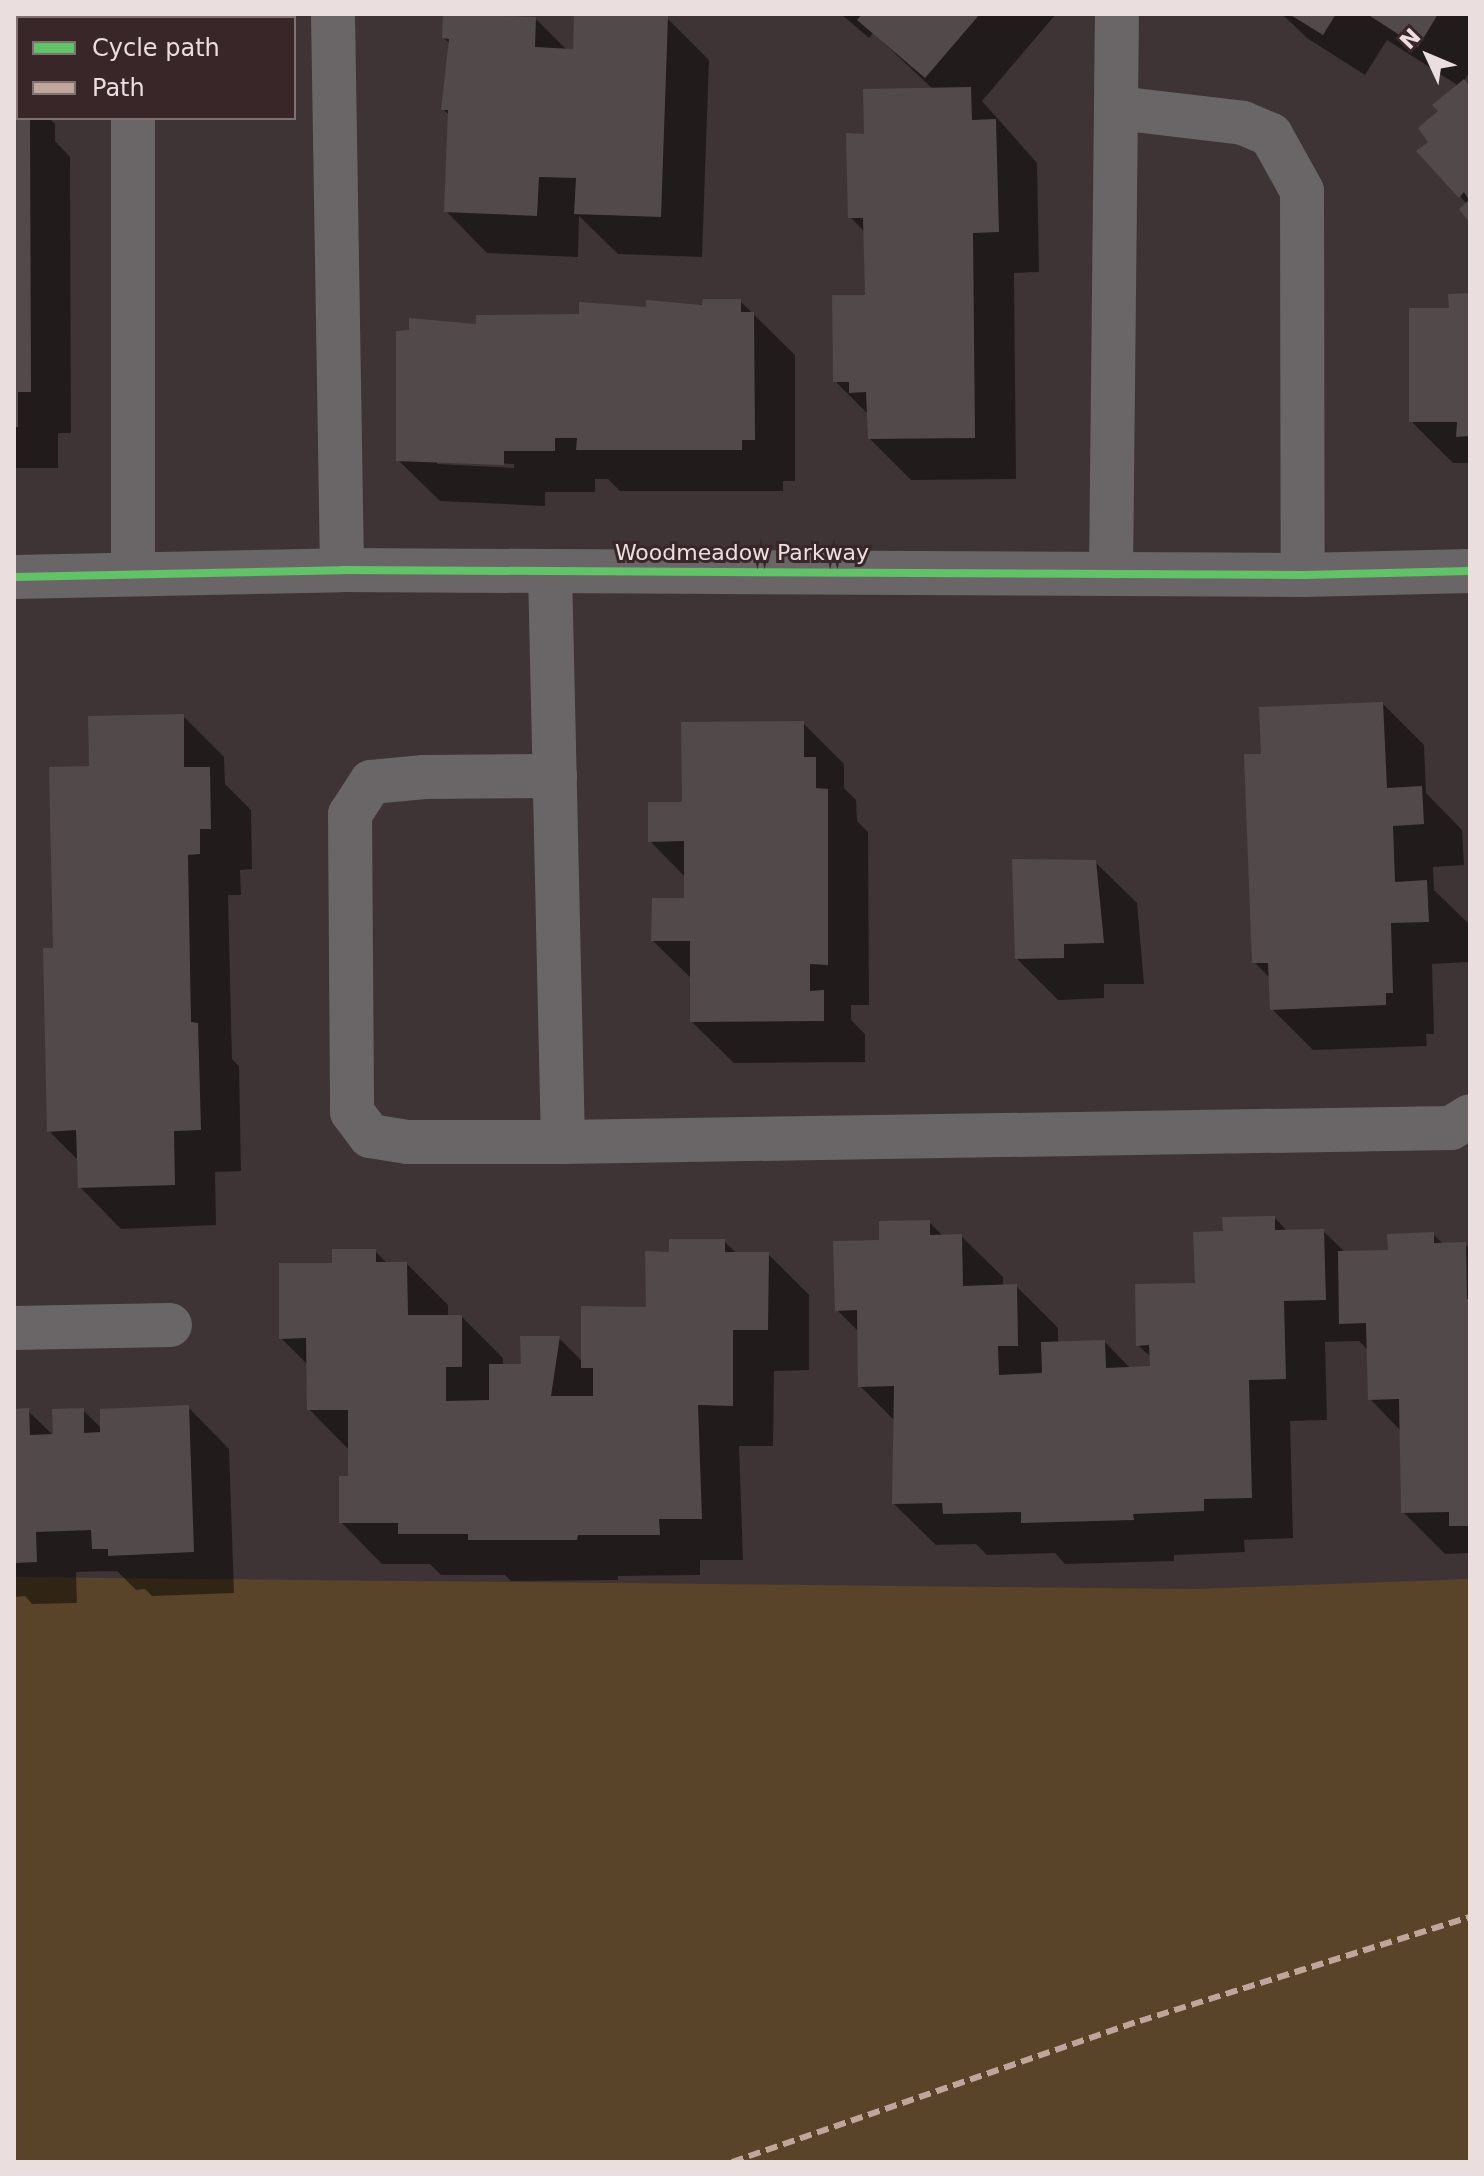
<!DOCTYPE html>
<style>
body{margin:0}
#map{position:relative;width:1484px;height:2176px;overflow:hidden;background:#3e3436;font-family:"DejaVu Sans",sans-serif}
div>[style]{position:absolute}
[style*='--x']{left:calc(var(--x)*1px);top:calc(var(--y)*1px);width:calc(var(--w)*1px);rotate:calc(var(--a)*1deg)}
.green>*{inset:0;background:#5a4429}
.shadow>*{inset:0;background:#0007}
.building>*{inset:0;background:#524a4a}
.minor>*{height:44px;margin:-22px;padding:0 22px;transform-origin:22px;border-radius:22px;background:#6a6668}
.quiet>*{height:6px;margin-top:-3px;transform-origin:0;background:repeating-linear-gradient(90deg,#c0a59a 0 12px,transparent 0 18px)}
.cycleway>*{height:8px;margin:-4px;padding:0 4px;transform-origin:4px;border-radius:4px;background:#61c268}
span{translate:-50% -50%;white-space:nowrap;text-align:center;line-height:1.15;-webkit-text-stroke:6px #382629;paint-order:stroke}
.street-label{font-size:22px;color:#eadedf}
.frame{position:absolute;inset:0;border:16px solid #eadedf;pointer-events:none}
.legend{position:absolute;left:16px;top:16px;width:280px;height:104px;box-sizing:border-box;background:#382629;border:2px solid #7f7072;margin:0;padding:10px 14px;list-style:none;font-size:24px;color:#eadedf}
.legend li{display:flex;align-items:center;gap:16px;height:40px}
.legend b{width:40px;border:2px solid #7f7072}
.north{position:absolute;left:1388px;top:16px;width:80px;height:80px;-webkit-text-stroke:6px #382629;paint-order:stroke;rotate:314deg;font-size:22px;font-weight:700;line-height:32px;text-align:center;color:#eadedf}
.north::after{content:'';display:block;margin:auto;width:28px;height:36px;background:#eadedf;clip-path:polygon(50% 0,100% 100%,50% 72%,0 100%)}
</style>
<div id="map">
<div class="green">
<i style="clip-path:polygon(14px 1577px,1197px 1589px,1470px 1579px,1470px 2162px,14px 2162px)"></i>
</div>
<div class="shadow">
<i style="clip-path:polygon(14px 14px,129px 14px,133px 18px,18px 18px,18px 73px,14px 73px)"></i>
<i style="clip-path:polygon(841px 14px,1056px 14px,982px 101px,1037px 163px,1039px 272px,1014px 273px,1016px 479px,911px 480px,870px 439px,869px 415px,835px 381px,867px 297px,866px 233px,850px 217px,866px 136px,934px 90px,873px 33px,869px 38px)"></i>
<i style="clip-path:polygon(1282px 14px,1470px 14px,1470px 71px,1464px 81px,1470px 88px,1470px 220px,1467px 204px,1419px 151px,1431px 142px,1441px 112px,1459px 86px,1387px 40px,1365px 75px,1307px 38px)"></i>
<i style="clip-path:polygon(667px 18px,709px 60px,702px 257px,618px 254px,579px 216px,578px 257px,487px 253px,446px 211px,450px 116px,443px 109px,450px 44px,444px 38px,536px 19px,567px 50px,575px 51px)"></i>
<i style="clip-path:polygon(14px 83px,18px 87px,18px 118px,49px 118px,55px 124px,55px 141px,70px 157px,71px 433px,58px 433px,58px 468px,14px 468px)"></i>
<i style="clip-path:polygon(1470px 295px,1470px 463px,1453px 463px,1411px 421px,1451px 310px)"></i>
<i style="clip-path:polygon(evenodd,740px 301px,795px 355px,795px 481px,783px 481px,783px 491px,620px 491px,608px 479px,595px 479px,595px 492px,545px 492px,545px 506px,440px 501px,398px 460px,478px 326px,740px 301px,437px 460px,514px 464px,514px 468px,437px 464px,437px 460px)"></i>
<i style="clip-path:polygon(1383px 704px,1424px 745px,1426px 793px,1462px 830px,1464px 865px,1433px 867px,1434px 890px,1468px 923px,1470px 962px,1432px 964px,1434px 1034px,1426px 1034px,1427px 1046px,1313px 1050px,1272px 1009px,1271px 979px,1254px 962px,1263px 756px)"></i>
<i style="clip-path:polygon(183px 716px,224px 757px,225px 784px,251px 810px,252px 869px,240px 870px,241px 895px,228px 895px,232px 1059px,239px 1066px,241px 1171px,215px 1172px,216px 1225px,121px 1229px,80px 1187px,79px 1161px,49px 1131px,55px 950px,91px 768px)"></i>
<i style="clip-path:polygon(803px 723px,844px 764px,844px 788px,856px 800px,857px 821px,868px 832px,869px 1005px,851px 1005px,851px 1020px,865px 1034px,865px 1062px,734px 1063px,692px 1022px,692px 979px,653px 941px,686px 900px,686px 878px,650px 841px,684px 804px)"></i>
<i style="clip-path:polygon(1095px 862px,1137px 903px,1144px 984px,1104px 984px,1104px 998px,1058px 1000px,1017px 959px)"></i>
<i style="clip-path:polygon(1275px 1218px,1288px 1232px,1323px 1231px,1346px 1253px,1390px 1252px,1433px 1234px,1444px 1245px,1465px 1244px,1470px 1250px,1470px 1553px,1445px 1554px,1403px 1512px,1401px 1431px,1370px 1399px,1369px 1351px,1359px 1341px,1325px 1342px,1327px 1420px,1290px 1421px,1293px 1538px,1244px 1540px,1245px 1552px,1174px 1555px,1174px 1561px,1065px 1564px,1055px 1553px,987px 1555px,976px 1544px,936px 1545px,894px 1504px,896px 1422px,860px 1386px,859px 1332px,837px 1310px,881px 1242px,929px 1222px,943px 1236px,961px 1236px,1003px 1277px,1003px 1287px,1016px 1286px,1058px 1328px,1058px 1344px,1105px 1342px,1131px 1369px,1152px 1368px,1152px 1358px,1138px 1345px,1197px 1285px,1225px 1233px)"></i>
<i style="clip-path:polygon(724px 1241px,737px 1254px,768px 1254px,809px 1295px,809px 1370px,774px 1371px,773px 1446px,739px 1446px,743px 1560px,700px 1560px,700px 1575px,618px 1576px,618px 1580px,511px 1581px,505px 1575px,441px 1575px,430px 1564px,382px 1564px,341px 1522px,350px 1478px,350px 1451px,309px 1409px,308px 1365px,281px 1338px,334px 1265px,375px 1251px,388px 1264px,407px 1264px,448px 1305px,448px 1317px,462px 1317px,503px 1358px,503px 1366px,523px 1366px,559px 1338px,583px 1362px,648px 1309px,671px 1254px)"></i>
<i style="clip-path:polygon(188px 1407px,229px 1449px,234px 1593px,152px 1596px,145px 1589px,136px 1590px,117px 1571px,76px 1572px,77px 1603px,32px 1604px,25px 1596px,14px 1597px,14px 1411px,28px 1411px,55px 1437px,83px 1410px,102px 1429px)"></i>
</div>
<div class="building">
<i style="clip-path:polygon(14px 14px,96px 14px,96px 18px,18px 18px,18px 32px,14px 32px)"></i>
<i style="clip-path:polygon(443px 14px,536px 17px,535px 47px,573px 49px,574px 14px,668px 16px,661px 217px,574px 214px,576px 178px,539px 177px,537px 216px,444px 212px,448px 110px,441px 110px,449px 39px,442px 38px)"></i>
<i style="clip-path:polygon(862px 14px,980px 14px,925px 78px,857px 20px)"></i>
<i style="clip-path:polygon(1289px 14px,1336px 14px,1323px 35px)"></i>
<i style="clip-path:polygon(1367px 14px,1438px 14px,1418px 47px)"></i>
<i style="clip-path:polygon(1464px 79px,1470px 87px,1470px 223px,1459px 209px,1469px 200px,1464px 192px,1459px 198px,1416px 151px,1428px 142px,1418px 128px,1438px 111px,1432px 105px)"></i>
<i style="clip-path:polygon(971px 87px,972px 120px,996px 119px,999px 232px,973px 233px,975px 438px,868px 439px,866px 392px,849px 393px,849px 382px,833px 382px,832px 295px,865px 295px,863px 218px,848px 218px,846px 133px,864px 134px,863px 89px)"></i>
<i style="clip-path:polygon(14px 113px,18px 113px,18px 118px,30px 118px,31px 392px,18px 392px,18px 427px,14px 427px)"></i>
<i style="clip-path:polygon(1470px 293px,1470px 436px,1456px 437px,1457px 422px,1409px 422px,1409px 308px,1449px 308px,1448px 294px)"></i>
<i style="clip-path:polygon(703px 299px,741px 299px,741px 312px,754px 312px,755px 440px,742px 440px,742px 450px,576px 450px,577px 438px,555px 438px,555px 451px,504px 451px,504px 465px,396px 461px,396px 331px,409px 330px,409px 318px,476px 324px,476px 315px,579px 314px,579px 302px,646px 307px,646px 300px,702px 305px)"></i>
<i style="clip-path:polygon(1383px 702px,1387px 788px,1422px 786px,1424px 824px,1393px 826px,1395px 882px,1427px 880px,1429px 922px,1391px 923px,1393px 993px,1386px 993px,1386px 1005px,1270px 1010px,1268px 963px,1252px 963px,1244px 754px,1261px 754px,1259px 707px)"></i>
<i style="clip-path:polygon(184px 714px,184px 767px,210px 767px,211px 829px,200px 829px,200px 854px,188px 855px,191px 1022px,198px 1023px,201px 1130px,174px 1131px,175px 1185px,78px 1188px,76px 1130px,47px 1132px,43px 948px,53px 948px,49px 767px,89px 766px,88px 716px)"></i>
<i style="clip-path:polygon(804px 721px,804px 757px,816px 757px,816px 788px,828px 789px,828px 965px,810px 964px,810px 991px,824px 990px,824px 1021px,690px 1022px,690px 941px,651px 941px,652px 898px,684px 898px,684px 841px,648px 842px,648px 802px,682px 802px,681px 722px)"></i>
<i style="clip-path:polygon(1012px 859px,1096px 860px,1104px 943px,1064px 944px,1064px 958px,1015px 959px)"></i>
<i style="clip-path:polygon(1275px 1216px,1275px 1230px,1324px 1229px,1326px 1300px,1284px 1301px,1286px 1379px,1249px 1380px,1252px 1498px,1204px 1499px,1204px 1511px,1133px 1514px,1134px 1520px,1021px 1523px,1021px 1512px,943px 1514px,942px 1503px,892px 1504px,894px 1386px,858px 1387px,857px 1310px,835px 1311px,833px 1241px,879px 1240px,879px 1221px,930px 1220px,930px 1235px,962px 1234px,963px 1286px,1017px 1284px,1018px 1346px,998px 1346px,999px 1375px,1042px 1373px,1041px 1342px,1105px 1340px,1106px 1368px,1150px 1366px,1149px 1345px,1136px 1346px,1135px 1284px,1195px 1283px,1193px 1232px,1223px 1231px,1222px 1217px)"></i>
<i style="clip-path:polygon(1434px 1232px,1434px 1243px,1466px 1242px,1467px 1299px,1470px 1299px,1470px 1526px,1449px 1526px,1449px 1512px,1401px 1513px,1399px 1399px,1368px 1400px,1366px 1323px,1339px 1324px,1338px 1251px,1388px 1250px,1387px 1234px)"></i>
<i style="clip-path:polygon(669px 1239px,725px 1239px,725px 1252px,769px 1252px,768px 1330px,733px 1330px,733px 1406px,698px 1405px,702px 1519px,659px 1519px,660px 1535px,578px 1535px,577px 1540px,468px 1540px,468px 1534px,398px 1534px,398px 1523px,339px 1523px,339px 1476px,348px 1476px,348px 1410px,307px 1410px,306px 1338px,279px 1339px,279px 1263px,332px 1263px,332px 1249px,376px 1249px,376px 1262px,407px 1262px,408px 1315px,462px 1315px,462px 1367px,446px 1367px,446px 1401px,489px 1400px,489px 1364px,521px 1364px,520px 1336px,560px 1336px,551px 1396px,593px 1396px,593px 1368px,581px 1368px,581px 1306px,646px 1307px,645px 1251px,669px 1252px)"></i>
<i style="clip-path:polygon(189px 1405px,194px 1552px,108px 1556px,108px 1549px,92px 1549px,91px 1530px,36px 1532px,37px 1562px,14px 1563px,14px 1409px,29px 1408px,30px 1435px,53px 1434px,52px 1409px,84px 1408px,84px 1433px,100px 1432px,100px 1409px)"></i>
</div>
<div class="minor">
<i style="--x:133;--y:14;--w:4;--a:90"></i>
<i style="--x:333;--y:14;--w:556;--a:89.07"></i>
<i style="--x:1118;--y:108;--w:126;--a:6.8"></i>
<i style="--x:1243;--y:123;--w:30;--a:23"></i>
<i style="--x:1271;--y:135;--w:64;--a:61"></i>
<i style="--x:1302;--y:191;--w:384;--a:89.9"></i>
<i style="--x:133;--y:118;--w:456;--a:90"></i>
<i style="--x:550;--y:571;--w:571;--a:88.7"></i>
<i style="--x:563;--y:1142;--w:888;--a:-0.9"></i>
<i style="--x:1451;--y:1128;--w:22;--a:-32"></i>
<i style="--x:1111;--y:573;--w:559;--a:-89.39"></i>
<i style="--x:14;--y:577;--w:328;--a:-1.2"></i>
<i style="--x:342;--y:570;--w:961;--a:0.3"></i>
<i style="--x:1303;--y:575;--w:167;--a:-1.4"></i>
<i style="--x:555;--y:776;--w:131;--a:179.6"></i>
<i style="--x:424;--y:777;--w:53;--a:174.6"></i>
<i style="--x:371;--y:782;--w:38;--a:123"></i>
<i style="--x:350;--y:814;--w:298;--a:89.6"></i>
<i style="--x:352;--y:1112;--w:30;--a:53"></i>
<i style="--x:370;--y:1136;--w:38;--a:9"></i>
<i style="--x:408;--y:1142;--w:155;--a:0"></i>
<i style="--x:14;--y:1328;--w:156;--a:-1.1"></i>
</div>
<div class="quiet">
<i style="--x:732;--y:2162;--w:432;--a:-19.1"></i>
<i style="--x:1140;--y:2021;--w:346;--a:-17.5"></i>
</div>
<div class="cycleway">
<i style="--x:14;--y:577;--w:328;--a:-1.2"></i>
<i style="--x:342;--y:570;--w:961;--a:0.3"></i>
<i style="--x:1303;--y:575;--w:167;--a:-1.4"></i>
</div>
<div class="street-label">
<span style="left:742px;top:553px">Woodmeadow Parkway</span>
</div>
<div class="frame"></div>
<ul class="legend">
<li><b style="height:10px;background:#61c268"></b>Cycle path</li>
<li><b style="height:10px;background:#c0a59a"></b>Path</li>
</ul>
<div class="north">N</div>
</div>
